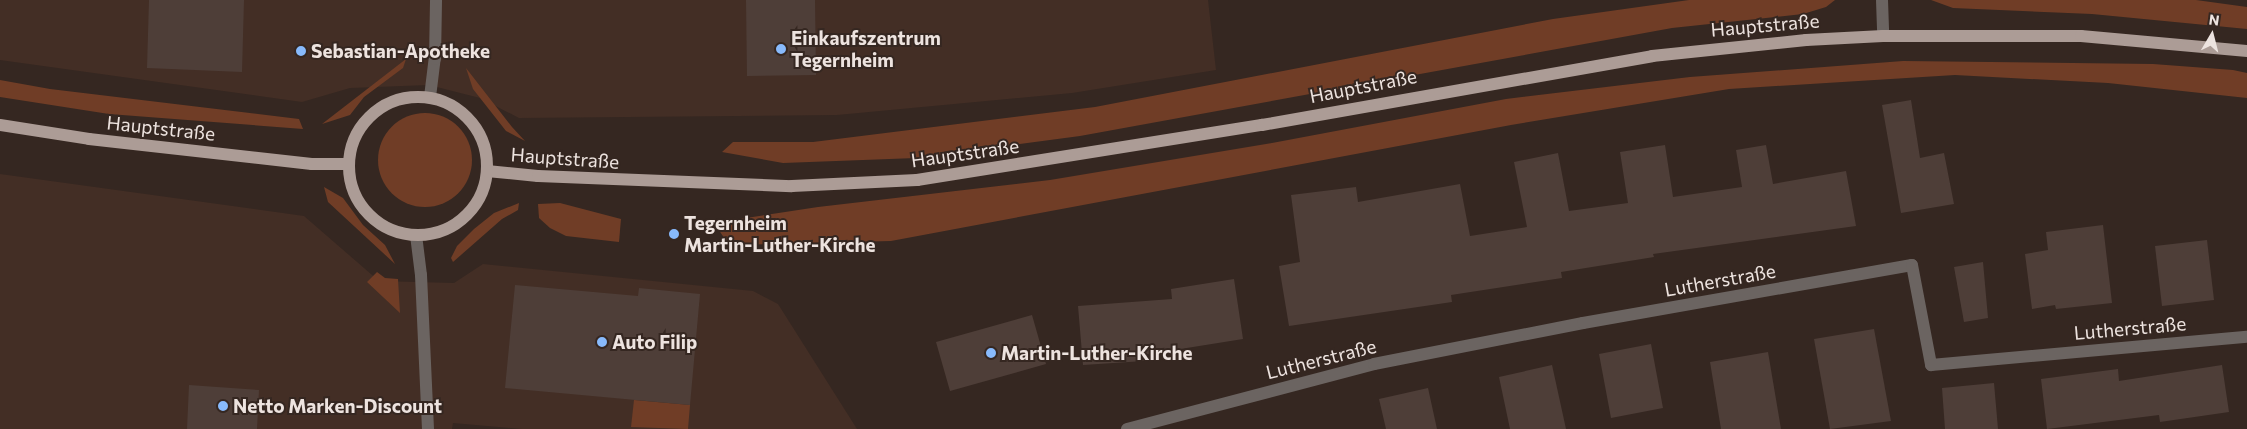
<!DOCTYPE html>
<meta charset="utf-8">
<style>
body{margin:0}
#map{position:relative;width:2247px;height:429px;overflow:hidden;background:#352721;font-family:Commissioner,sans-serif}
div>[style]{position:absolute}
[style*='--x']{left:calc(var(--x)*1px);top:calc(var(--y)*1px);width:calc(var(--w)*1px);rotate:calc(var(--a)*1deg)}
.built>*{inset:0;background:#432e25}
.green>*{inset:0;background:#703d26}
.round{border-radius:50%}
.building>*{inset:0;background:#4e3e38}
.minor>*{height:12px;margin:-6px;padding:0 6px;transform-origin:6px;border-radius:6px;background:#6b6461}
.major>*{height:12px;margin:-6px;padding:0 6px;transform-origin:6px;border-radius:6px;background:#ac9c96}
.major>.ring{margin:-6px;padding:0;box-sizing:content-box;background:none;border:12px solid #ac9c96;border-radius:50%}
.dots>*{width:14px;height:14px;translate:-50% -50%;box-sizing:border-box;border:2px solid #352721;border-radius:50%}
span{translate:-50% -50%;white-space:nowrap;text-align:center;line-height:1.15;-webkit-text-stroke:4px #352721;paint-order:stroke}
.street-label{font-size:19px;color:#ede3df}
.poi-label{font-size:19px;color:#ede3df;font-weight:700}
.left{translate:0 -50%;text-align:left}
.north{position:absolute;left:2187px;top:10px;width:50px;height:50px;-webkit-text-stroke:4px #352721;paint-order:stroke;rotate:8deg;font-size:14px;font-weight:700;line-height:20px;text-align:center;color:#ede3df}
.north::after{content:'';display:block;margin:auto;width:18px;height:22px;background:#ede3df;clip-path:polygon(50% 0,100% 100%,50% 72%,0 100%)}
</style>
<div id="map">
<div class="built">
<i style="clip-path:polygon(0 0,1208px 0,1216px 70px,1072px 93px,837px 115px,519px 118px,480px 98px,429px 85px,350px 88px,302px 102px,0 60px)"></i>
<i style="clip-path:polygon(0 174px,304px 216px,379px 281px,454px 283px,483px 264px,753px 291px,778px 304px,857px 429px,522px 429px,453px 423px,452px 429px,0 429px)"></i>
</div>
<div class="green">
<i style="clip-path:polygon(1689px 0,1835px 0,1826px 7px,1803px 14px,1672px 28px,1080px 136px,916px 158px,783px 163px,722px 152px,733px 142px,813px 142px,1095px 107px,1553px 19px)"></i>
<i style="clip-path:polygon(1931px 0,2196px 0,2247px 7px,2247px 29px,2092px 14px,1953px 8px)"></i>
<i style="clip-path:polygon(406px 59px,403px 68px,364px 97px,350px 115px,322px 124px)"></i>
<i style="clip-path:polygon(1903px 61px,2153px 64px,2233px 70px,2247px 73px,2247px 98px,2108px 83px,1955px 75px,1729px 89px,1511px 125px,891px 241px,729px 245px,714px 223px,818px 207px,1050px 180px,1272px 143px,1506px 99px,1690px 77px)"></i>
<i style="clip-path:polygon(466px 68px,512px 127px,525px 141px,506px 131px,473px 89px)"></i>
<i style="clip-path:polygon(0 80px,50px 89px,299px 119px,303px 129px,109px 114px,0 97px)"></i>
<i class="round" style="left:378px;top:113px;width:94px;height:94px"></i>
<i style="clip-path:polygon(324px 187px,343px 198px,363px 225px,385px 245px,395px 264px,328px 202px)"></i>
<i style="clip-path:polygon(519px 203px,518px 210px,502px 219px,453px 262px,451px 258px,457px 246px,474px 229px,494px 213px)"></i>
<i style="clip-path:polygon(560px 203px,621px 219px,619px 242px,566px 236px,550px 228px,539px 218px,538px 204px)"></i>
<i style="clip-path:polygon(377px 272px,385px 278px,398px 279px,400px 313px,367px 282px)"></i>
<i style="clip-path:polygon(634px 400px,690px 405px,688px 429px,631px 427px)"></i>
</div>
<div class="building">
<i style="clip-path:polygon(149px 0,244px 0,242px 72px,147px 68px)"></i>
<i style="clip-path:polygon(746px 0,815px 0,816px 75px,747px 76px)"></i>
<i style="clip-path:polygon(1911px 100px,1920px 158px,1944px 153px,1954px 204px,1901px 213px,1882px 105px)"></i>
<i style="clip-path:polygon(1665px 145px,1673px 197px,1742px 187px,1736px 150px,1766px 145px,1773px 184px,1846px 171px,1856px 226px,1653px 254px,1654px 257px,1561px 272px,1562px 278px,1451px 295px,1452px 302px,1289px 326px,1279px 266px,1300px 262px,1291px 195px,1356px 187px,1358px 202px,1460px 184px,1470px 236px,1527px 227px,1514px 162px,1558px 153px,1569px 211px,1628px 203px,1620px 152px)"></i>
<i style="clip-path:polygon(2103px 225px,2112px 303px,2056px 309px,2055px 305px,2032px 309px,2025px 254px,2048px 250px,2046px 232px)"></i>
<i style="clip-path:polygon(2207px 240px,2214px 300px,2162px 306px,2155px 246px)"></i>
<i style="clip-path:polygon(1983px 262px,1988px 318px,1964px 322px,1954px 267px)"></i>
<i style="clip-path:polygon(1234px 279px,1243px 339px,1143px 355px,1144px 361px,1083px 365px,1078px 306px,1172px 299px,1171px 289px)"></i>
<i style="clip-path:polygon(515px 285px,638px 296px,639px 288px,700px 294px,690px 405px,505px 388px)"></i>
<i style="clip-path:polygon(1032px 315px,1046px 364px,950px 391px,936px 342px)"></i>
<i style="clip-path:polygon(1874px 329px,1891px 421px,1830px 429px,1814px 339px)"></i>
<i style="clip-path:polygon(1651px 344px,1663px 408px,1611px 418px,1599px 354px)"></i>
<i style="clip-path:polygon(1768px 352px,1781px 429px,1721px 429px,1710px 362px)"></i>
<i style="clip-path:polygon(1552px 365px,1566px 429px,1510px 429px,1499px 377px)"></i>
<i style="clip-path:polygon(2222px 365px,2229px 412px,2160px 422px,2159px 415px,2047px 429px,2041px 379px,2118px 369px,2119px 381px)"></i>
<i style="clip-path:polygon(1994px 383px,1998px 429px,1945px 429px,1942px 388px)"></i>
<i style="clip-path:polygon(189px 385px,259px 390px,257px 429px,187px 429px)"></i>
<i style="clip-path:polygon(1428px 388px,1437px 429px,1386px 429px,1379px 399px)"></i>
</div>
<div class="minor">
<i style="--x:1882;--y:0;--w:36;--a:88"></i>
<i style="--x:430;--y:97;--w:38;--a:-83"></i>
<i style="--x:435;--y:59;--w:59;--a:-89"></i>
<i style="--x:416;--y:235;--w:40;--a:82.9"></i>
<i style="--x:421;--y:275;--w:154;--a:87.4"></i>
<i style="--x:1127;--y:429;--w:255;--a:-14.7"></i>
<i style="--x:1374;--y:364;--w:213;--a:-11.1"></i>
<i style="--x:1583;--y:323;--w:334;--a:-10"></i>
<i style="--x:1912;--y:265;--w:102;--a:79.2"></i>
<i style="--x:1931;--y:365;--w:317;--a:-5.1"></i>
</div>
<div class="major">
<i class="ring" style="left:349px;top:97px;width:126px;height:126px"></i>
<i style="--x:0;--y:125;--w:90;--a:8.9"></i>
<i style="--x:89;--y:139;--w:224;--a:6.4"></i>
<i style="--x:312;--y:164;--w:36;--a:0"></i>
<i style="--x:487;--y:171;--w:51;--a:5.6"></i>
<i style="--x:538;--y:176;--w:254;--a:2.3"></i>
<i style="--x:792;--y:186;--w:125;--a:-2.7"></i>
<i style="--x:917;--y:180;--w:349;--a:-9.1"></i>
<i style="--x:1262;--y:125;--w:396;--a:-10"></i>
<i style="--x:1652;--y:56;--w:155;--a:-5.9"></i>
<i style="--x:1806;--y:40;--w:77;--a:-3"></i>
<i style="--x:1883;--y:36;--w:198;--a:0"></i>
<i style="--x:2081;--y:36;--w:167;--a:5.2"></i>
</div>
<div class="dots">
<i style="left:781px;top:49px;background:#88bafc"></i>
<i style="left:301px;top:51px;background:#88bafc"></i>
<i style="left:674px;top:234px;background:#88bafc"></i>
<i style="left:602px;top:342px;background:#88bafc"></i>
<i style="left:991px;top:353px;background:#88bafc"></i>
<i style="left:223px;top:406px;background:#88bafc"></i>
</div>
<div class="street-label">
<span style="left:1765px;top:25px;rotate:-5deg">Hauptstraße</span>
<span style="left:1363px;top:86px;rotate:-11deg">Hauptstraße</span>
<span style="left:161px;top:128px;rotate:6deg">Hauptstraße</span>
<span style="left:965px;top:153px;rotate:-8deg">Hauptstraße</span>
<span style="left:565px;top:158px;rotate:4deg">Hauptstraße</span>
<span style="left:1720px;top:280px;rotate:-10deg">Lutherstraße</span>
<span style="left:2130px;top:328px;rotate:-5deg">Lutherstraße</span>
<span style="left:1321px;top:359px;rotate:-14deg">Lutherstraße</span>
</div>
<div class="poi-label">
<span class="left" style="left:791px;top:49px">Einkaufszentrum<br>Tegernheim</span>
<span class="left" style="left:311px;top:51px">Sebastian-Apotheke</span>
<span class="left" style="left:684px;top:234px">Tegernheim<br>Martin-Luther-Kirche</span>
<span class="left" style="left:612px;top:342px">Auto Filip</span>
<span class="left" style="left:1001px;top:353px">Martin-Luther-Kirche</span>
<span class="left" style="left:233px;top:406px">Netto Marken-Discount</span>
</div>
<div class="north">N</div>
</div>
